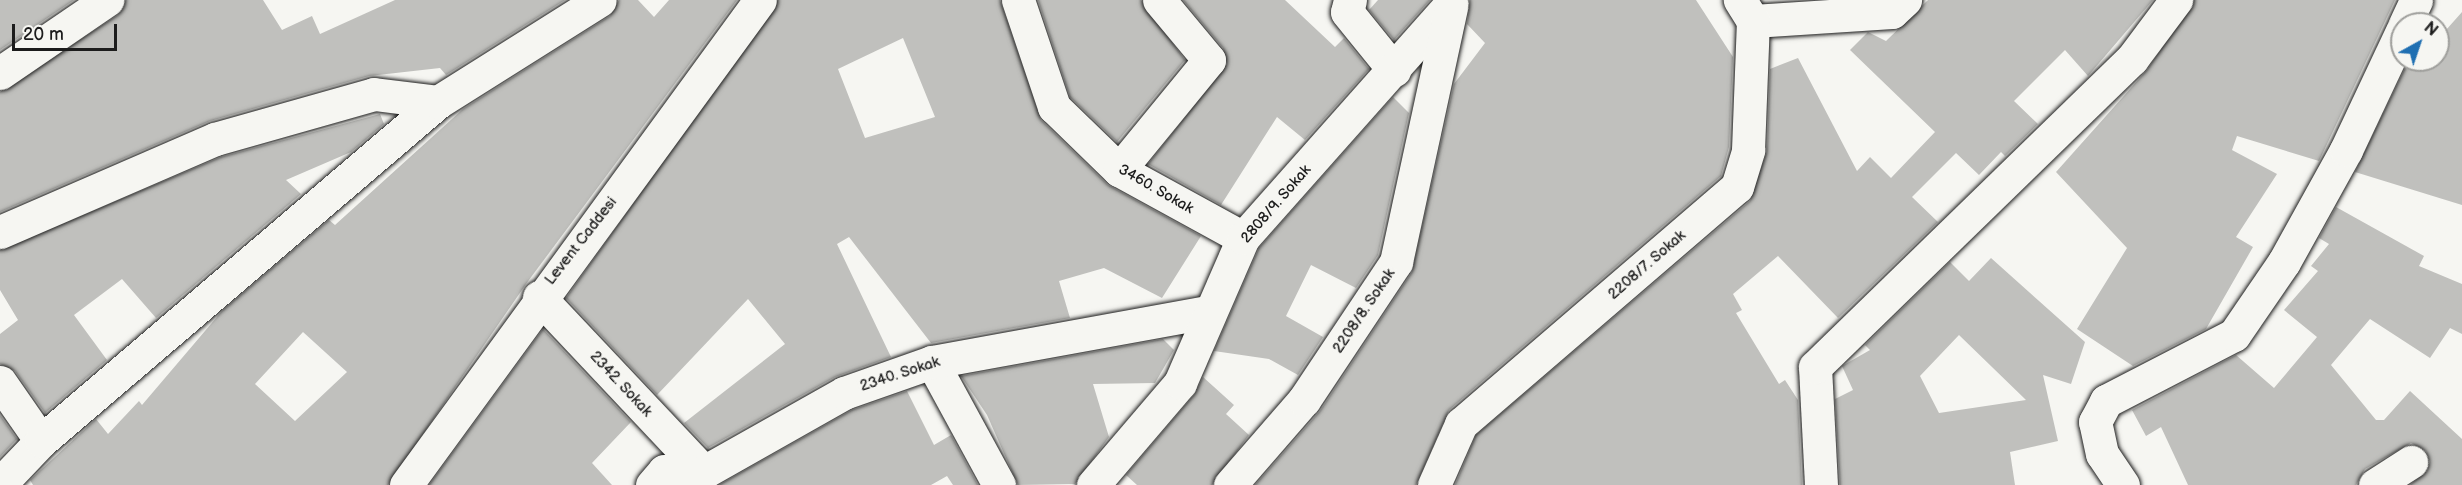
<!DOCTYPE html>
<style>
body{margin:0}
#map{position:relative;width:2462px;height:485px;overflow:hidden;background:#f6f6f2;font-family:"Balsamiq Sans",sans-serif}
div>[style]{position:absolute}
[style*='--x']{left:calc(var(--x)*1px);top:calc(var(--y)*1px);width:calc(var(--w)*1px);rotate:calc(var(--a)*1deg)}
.building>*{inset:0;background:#c0c0bd}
.roads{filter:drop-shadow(0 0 2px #1c1c1c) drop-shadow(0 0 2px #1c1c1c)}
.minor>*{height:33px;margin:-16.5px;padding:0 16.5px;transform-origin:16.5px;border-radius:16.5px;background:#f6f6f2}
span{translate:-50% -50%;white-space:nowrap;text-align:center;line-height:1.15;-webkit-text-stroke:6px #f6f6f2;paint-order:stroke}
.street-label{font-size:15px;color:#1c1c1c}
.north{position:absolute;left:2390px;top:12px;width:60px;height:60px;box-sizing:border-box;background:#f6f6f2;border:2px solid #9f9f9c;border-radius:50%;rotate:40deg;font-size:16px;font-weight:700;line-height:24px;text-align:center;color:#1c1c1c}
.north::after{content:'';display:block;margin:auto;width:21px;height:27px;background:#1f6fb2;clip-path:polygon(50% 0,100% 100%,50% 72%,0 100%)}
.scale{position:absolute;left:12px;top:24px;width:105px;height:27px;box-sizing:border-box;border:3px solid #1c1c1c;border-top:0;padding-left:8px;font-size:18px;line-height:21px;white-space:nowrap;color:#1c1c1c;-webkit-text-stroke:4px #f6f6f2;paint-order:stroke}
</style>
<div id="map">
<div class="building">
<i style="clip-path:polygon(0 0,74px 0,0 50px)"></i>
<i style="clip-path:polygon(126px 0,263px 0,282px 30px,312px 16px,320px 34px,395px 0,565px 0,446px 75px,440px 68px,369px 76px,210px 121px,0 212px,0 92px,118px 15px)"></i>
<i style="clip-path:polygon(evenodd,619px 0,638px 0,654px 17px,669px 0,737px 0,526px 284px,388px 485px,33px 485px,30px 480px,96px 419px,108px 434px,139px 401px,142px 405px,222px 311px,329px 220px,335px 225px,463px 109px,610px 16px,619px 0,303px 332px,347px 372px,295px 421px,255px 384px,303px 332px)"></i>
<i style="clip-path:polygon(evenodd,778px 0,1000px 0,1041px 120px,1108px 185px,1201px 236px,1162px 298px,1104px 268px,1059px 281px,1070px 318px,931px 343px,849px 237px,837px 244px,891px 357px,835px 377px,708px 448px,684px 423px,785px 344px,748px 299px,657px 395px,566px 298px,778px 0,903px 38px,935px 117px,865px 138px,838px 69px,903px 38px)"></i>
<i style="clip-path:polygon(1038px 0,1141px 0,1185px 60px,1117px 142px,1070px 97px)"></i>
<i style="clip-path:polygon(1183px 0,1285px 0,1335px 47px,1344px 38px,1369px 69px,1305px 140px,1277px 117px,1221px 205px,1148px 164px,1227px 64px,1223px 48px)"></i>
<i style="clip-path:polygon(1378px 0,1430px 0,1394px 40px,1369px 10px)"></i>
<i style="clip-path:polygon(1470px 0,1696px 0,1733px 57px,1729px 147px,1721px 176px,1449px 410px,1416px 485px,1255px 485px,1320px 411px,1412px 272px,1454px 84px,1485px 43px,1467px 24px)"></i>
<i style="clip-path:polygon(1928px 0,2153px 0,2088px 76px,2065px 50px,2014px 101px,2038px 124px,2005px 156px,2001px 152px,1979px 175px,1956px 153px,1912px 197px,1938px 222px,1838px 318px,1778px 256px,1733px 294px,1742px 310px,1736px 313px,1779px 384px,1785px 380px,1798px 400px,1802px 485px,1455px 485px,1476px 435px,1750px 201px,1767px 151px,1770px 69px,1798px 58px,1857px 171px,1870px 157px,1891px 178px,1935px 132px,1850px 50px,1868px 32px,1886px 41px)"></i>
<i style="clip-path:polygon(2194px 0,2395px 0,2319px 161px,2237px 136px,2232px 150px,2277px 174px,2236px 237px,2253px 247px,2206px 329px,2133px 366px,2077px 329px,2127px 248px,2056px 172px,2147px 70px)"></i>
<i style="clip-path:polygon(2462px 12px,2462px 205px,2355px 172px,2409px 60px,2438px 60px,2438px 39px)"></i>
<i style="clip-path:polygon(1393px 97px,1409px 113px,1378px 255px,1356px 288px,1311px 265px,1286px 316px,1323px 337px,1298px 375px,1269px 359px,1214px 351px,1259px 248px)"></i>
<i style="clip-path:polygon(380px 114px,384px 124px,351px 152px,286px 180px,301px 194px,156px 318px,122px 279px,74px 315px,107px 360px,45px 413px,15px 371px,0 364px,0 334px,18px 320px,0 290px,0 250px,221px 157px)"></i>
<i style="clip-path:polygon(2336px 207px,2424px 256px,2419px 266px,2462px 284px,2462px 334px,2450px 328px,2430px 358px,2370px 319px,2331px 365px,2376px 420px,2384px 420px,2410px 391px,2462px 439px,2462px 485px,2410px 485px,2427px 471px,2430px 462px,2426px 451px,2411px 443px,2365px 469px,2356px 485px,2188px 485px,2161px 427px,2146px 436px,2132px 410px,2236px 355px,2274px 388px,2317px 337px,2284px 310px,2318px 271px,2311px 266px,2329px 244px,2319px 238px)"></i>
<i style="clip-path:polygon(evenodd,1991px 258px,2085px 342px,2071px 384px,2043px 375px,2058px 441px,2010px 452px,2015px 485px,1840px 485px,1835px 399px,1853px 390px,1842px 366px,1870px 350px,1865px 345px,1950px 262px,1969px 281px,1991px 258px,1959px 335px,2026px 400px,1939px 413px,1920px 376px,1959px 335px)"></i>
<i style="clip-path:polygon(543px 329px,631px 422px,592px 463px,612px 485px,429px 485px)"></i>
<i style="clip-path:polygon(1163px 339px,1174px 350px,1155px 383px,1093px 384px,1109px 437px,1075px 484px,1018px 485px,987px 415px,961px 376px)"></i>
<i style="clip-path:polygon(1203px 377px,1234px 405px,1226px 414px,1249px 435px,1212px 485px,1137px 485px,1126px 475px,1194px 395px)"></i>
<i style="clip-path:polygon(907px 391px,934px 445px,951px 435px,978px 485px,953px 485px,947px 476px,931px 485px,719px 485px,852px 410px)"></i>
<i style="clip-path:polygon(0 415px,17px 439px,0 457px)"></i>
</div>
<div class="roads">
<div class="minor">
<i style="--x:1018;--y:0;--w:113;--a:71.4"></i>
<i style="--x:1054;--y:107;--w:91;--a:44.1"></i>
<i style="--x:1119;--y:170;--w:141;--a:28.7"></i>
<i style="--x:1350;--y:0;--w:12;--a:104"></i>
<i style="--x:1347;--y:12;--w:75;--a:51"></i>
<i style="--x:1753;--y:21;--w:139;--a:-3.7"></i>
<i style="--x:1892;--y:12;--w:18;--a:-43"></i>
<i style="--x:2405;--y:24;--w:26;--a:-65"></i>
<i style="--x:0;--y:73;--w:130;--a:-34.3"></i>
<i style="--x:1119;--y:170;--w:142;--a:-50.7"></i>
<i style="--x:1209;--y:60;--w:78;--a:-129.8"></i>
<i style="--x:0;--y:232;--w:234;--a:-23.4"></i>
<i style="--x:215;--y:139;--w:165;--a:-15.8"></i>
<i style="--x:374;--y:94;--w:64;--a:7.1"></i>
<i style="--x:539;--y:297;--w:241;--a:46.7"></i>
<i style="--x:932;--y:362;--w:140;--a:61.4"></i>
<i style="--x:0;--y:382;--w:72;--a:55.2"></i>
<i style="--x:0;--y:484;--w:59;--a:-46.4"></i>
<i style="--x:41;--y:441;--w:522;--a:-40.49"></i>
<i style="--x:438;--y:102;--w:191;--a:-32.2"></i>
<i style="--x:406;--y:485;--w:600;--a:-53.87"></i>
<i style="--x:652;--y:485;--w:18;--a:-49"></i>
<i style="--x:664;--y:471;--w:40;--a:1.4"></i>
<i style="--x:704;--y:472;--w:161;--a:-29.4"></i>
<i style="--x:844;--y:393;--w:93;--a:-19.4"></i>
<i style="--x:932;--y:362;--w:280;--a:-10.3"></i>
<i style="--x:1093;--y:485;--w:134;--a:-49.5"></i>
<i style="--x:1180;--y:383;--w:158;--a:-66.5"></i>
<i style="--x:1243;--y:238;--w:314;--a:-48.4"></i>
<i style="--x:1230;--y:485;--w:113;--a:-49"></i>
<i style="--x:1304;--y:400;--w:166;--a:-56.3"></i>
<i style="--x:1396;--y:262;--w:260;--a:-77.8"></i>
<i style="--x:1434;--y:485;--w:67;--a:-66.1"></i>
<i style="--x:1461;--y:424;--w:364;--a:-40.7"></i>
<i style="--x:1737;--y:187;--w:39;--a:-73"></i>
<i style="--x:1748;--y:150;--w:129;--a:-87.8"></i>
<i style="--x:1753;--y:21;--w:25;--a:-122"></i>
<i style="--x:1821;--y:485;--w:118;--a:-92.9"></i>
<i style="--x:1815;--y:367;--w:442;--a:-44.2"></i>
<i style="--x:2132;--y:59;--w:74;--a:-53.3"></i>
<i style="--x:2123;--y:485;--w:37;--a:-124"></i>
<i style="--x:2102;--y:454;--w:33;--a:-102"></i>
<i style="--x:2095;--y:422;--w:24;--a:-62"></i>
<i style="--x:2106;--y:401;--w:144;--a:-27.3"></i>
<i style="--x:2234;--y:335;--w:88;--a:-55.6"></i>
<i style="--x:2284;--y:262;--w:128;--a:-61"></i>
<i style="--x:2346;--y:150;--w:132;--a:-64.8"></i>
<i style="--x:2375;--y:485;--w:43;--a:-32.6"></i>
</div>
</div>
<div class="street-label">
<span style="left:1156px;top:189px;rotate:30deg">3460. Sokak</span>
<span style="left:1276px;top:204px;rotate:-49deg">2808/9. Sokak</span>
<span style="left:581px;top:241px;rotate:-52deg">Levent Caddesi</span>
<span style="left:1647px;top:265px;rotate:-41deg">2208/7. Sokak</span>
<span style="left:1364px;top:311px;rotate:-56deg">2208/8. Sokak</span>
<span style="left:900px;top:374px;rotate:-18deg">2340. Sokak</span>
<span style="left:621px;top:384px;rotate:47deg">2342. Sokak</span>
</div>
<div class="north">N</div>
<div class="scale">20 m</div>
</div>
